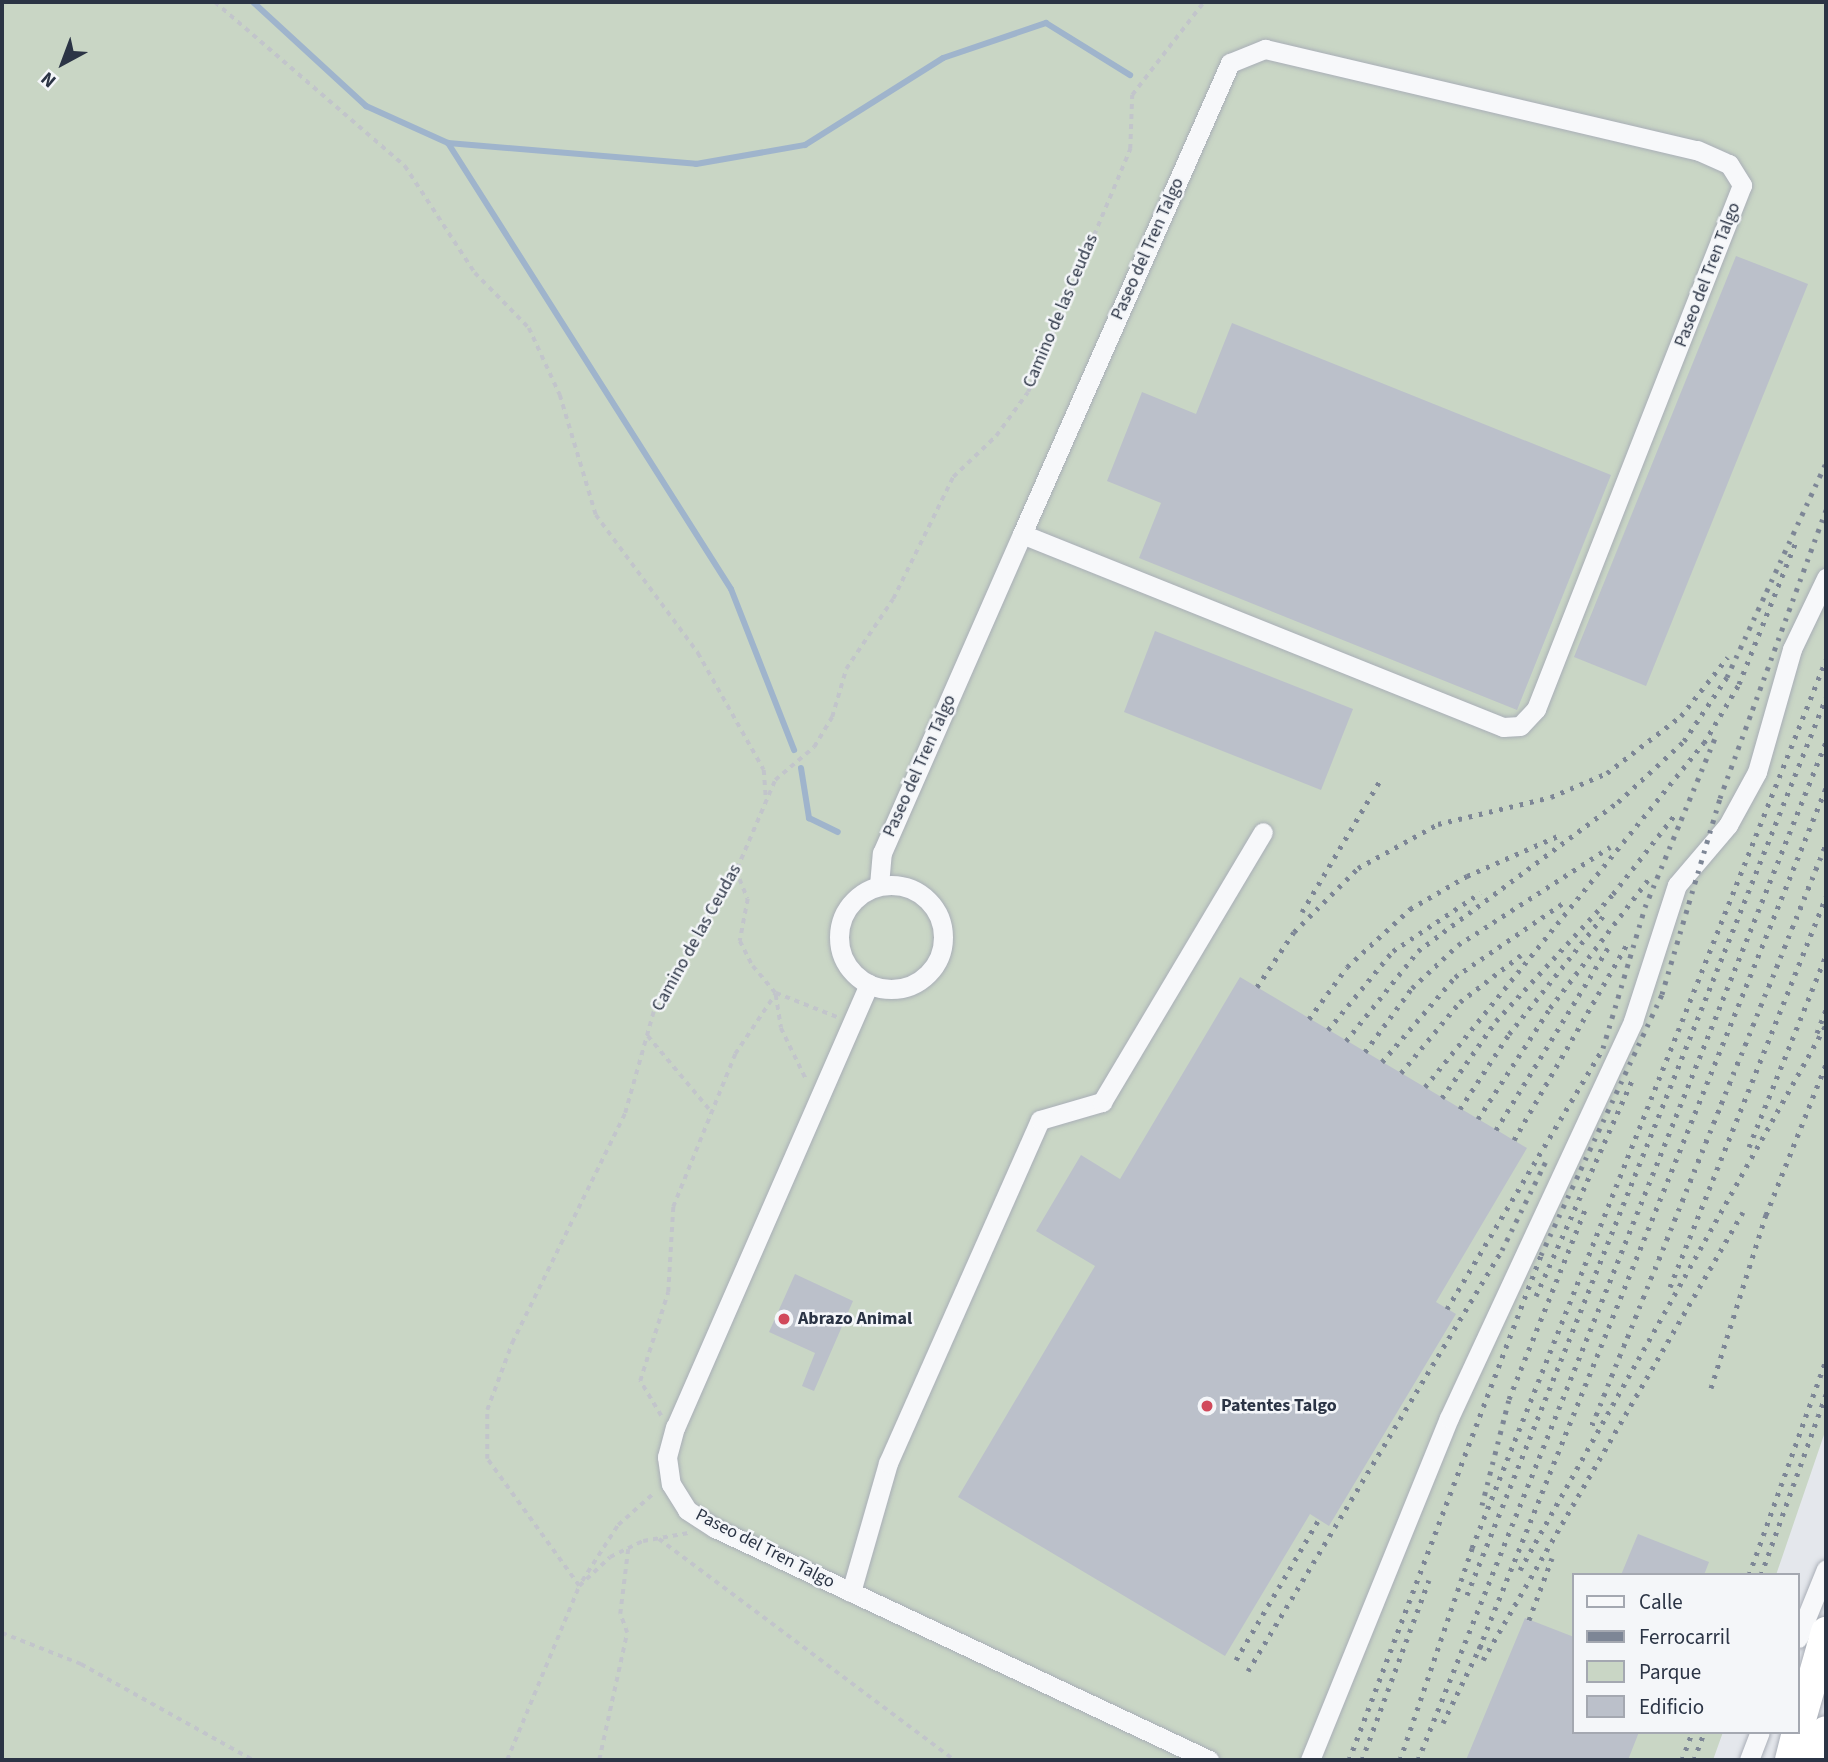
<!DOCTYPE html>
<style>
body{margin:0}
#map{position:relative;width:1828px;height:1762px;overflow:hidden;background:#e4e7ec;font-family:"Source Sans 3",sans-serif}
div>[style]{position:absolute}
[style*='--x']{left:calc(var(--x)*1px);top:calc(var(--y)*1px);width:calc(var(--w)*1px);rotate:calc(var(--a)*1deg)}
.green>*{inset:0;background:#c9d6c5}
.stream>*{height:6px;margin:-3px;padding:0 3px;transform-origin:3px;border-radius:3px;background:#9fb4cc}
.building>*{inset:0;background:#bbc0ca}
.path>*{height:3.5px;margin-top:-1.75px;transform-origin:0;background:repeating-linear-gradient(90deg,#c2c5cb 0 5px,transparent 0 10px)}
.roads{filter:drop-shadow(0 0 2px #a9aeb7) drop-shadow(0 0 2px #a9aeb7)}
.minor>*{height:19px;margin:-9.5px;padding:0 9.5px;transform-origin:9.5px;border-radius:9.5px;background:#f7f8fa}
.minor>.ring{margin:-9.5px;padding:0;box-sizing:content-box;background:none;border:19px solid #f7f8fa;border-radius:50%}
.highway>*{height:30px;margin:-15px;padding:0 15px;transform-origin:15px;border-radius:15px;background:#fff}
.rail>*{height:5px;margin-top:-2.5px;transform-origin:0;background:repeating-linear-gradient(90deg,#7d8696 0 3.5px,transparent 0 10.5px)}
.dots>*{width:19px;height:19px;translate:-50% -50%;box-sizing:border-box;border:4px solid #f4f6f9;border-radius:50%}
span{translate:-50% -50%;white-space:nowrap;text-align:center;line-height:1.15;-webkit-text-stroke:5px #f4f6f9;paint-order:stroke}
.street-label{font-size:18px;color:#2b3445}
.poi-label{font-size:18px;color:#2b3445;font-weight:700}
.left{translate:0 -50%;text-align:left}
.frame{position:absolute;inset:0;border:4px solid #2b3445;pointer-events:none}
.legend{position:absolute;left:1572px;top:1573px;width:228px;height:161px;box-sizing:border-box;background:#f4f6f9;border:2px solid #a4a8b1;margin:0;padding:9px 12px;list-style:none;font-size:21px;color:#2b3445}
.legend li{display:flex;align-items:center;gap:14px;height:35px}
.legend b{width:35px;border:2px solid #a4a8b1}
.north{position:absolute;left:28px;top:28px;width:70px;height:70px;-webkit-text-stroke:5px #f4f6f9;paint-order:stroke;rotate:221deg;font-size:19px;font-weight:700;line-height:28px;text-align:center;color:#2b3445}
.north::after{content:'';display:block;margin:auto;width:24px;height:32px;background:#2b3445;clip-path:polygon(50% 0,100% 100%,50% 72%,0 100%)}
</style>
<div id="map">
<div class="green">
<i style="clip-path:polygon(2px 2px,1826px 2px,1826px 1429px,1776px 1575px,1574px 1575px,1574px 1732px,1723px 1732px,1713px 1760px,2px 1760px)"></i>
</div>
<div class="stream">
<i style="--x:253;--y:2;--w:154;--a:42.6"></i>
<i style="--x:366;--y:106;--w:90;--a:24.3"></i>
<i style="--x:448;--y:143;--w:528;--a:57.6"></i>
<i style="--x:731;--y:589;--w:173;--a:68.6"></i>
<i style="--x:448;--y:143;--w:249;--a:4.8"></i>
<i style="--x:696;--y:164;--w:111;--a:-9.9"></i>
<i style="--x:805;--y:145;--w:163;--a:-32.2"></i>
<i style="--x:943;--y:58;--w:109;--a:-18.8"></i>
<i style="--x:1046;--y:23;--w:99;--a:31.8"></i>
<i style="--x:801;--y:768;--w:51;--a:80.9"></i>
<i style="--x:809;--y:818;--w:32;--a:26"></i>
</div>
<div class="building">
<i style="clip-path:polygon(1736px 256px,1808px 284px,1646px 686px,1574px 657px)"></i>
<i style="clip-path:polygon(1232px 323px,1611px 475px,1517px 710px,1139px 558px,1161px 503px,1107px 481px,1142px 392px,1196px 414px)"></i>
<i style="clip-path:polygon(1155px 631px,1353px 709px,1321px 790px,1124px 712px)"></i>
<i style="clip-path:polygon(1240px 977px,1527px 1148px,1436px 1302px,1456px 1314px,1329px 1526px,1310px 1514px,1225px 1656px,958px 1497px,1095px 1266px,1036px 1231px,1081px 1155px,1120px 1179px)"></i>
<i style="clip-path:polygon(795px 1274px,853px 1301px,814px 1391px,802px 1386px,815px 1353px,769px 1332px)"></i>
<i style="clip-path:polygon(1638px 1534px,1709px 1562px,1704px 1575px,1621px 1575px)"></i>
<i style="clip-path:polygon(1525px 1618px,1574px 1637px,1574px 1732px,1639px 1732px,1628px 1760px,1466px 1760px)"></i>
</div>
<div class="path">
<i style="--x:215;--y:2;--w:251;--a:40.8"></i>
<i style="--x:405;--y:166;--w:128;--a:56.8"></i>
<i style="--x:475;--y:273;--w:77;--a:45.5"></i>
<i style="--x:529;--y:328;--w:74;--a:65.2"></i>
<i style="--x:560;--y:395;--w:125;--a:73.3"></i>
<i style="--x:596;--y:515;--w:172;--a:53.5"></i>
<i style="--x:698;--y:653;--w:134;--a:60.6"></i>
<i style="--x:764;--y:770;--w:29;--a:86"></i>
<i style="--x:736;--y:870;--w:31;--a:68"></i>
<i style="--x:748;--y:899;--w:43;--a:100.8"></i>
<i style="--x:740;--y:941;--w:28;--a:63"></i>
<i style="--x:753;--y:966;--w:35;--a:50"></i>
<i style="--x:776;--y:993;--w:66;--a:21.5"></i>
<i style="--x:776;--y:995;--w:33;--a:81"></i>
<i style="--x:781;--y:1028;--w:57;--a:63.9"></i>
<i style="--x:648;--y:1036;--w:95;--a:50.1"></i>
<i style="--x:661;--y:1416;--w:41;--a:-121"></i>
<i style="--x:640;--y:1381;--w:93;--a:-72.5"></i>
<i style="--x:668;--y:1292;--w:85;--a:-86.6"></i>
<i style="--x:673;--y:1207;--w:165;--a:-67.9"></i>
<i style="--x:735;--y:1054;--w:73;--a:-56.1"></i>
<i style="--x:659;--y:1539;--w:369;--a:36.8"></i>
<i style="--x:582;--y:1581;--w:67;--a:-57.3"></i>
<i style="--x:618;--y:1525;--w:48;--a:-41.6"></i>
<i style="--x:579;--y:1586;--w:42;--a:-43.1"></i>
<i style="--x:610;--y:1557;--w:37;--a:-26"></i>
<i style="--x:643;--y:1541;--w:46;--a:-10.1"></i>
<i style="--x:2;--y:1633;--w:85;--a:21.4"></i>
<i style="--x:81;--y:1664;--w:197;--a:29.2"></i>
<i style="--x:507;--y:1760;--w:188;--a:-67.5"></i>
<i style="--x:579;--y:1586;--w:157;--a:-125.9"></i>
<i style="--x:487;--y:1459;--w:49;--a:-90"></i>
<i style="--x:487;--y:1410;--w:72;--a:-69.5"></i>
<i style="--x:512;--y:1343;--w:256;--a:-63.8"></i>
<i style="--x:625;--y:1113;--w:111;--a:-74.3"></i>
<i style="--x:655;--y:1006;--w:140;--a:-58.1"></i>
<i style="--x:729;--y:887;--w:116;--a:-66.7"></i>
<i style="--x:775;--y:780;--w:51;--a:-40.2"></i>
<i style="--x:814;--y:747;--w:35;--a:-59"></i>
<i style="--x:832;--y:717;--w:50;--a:-73.7"></i>
<i style="--x:846;--y:669;--w:84;--a:-56.1"></i>
<i style="--x:893;--y:599;--w:136;--a:-63.8"></i>
<i style="--x:953;--y:477;--w:59;--a:-43.6"></i>
<i style="--x:996;--y:436;--w:54;--a:-54"></i>
<i style="--x:1028;--y:392;--w:264;--a:-67.2"></i>
<i style="--x:1130;--y:149;--w:54;--a:-87.9"></i>
<i style="--x:1132;--y:95;--w:118;--a:-52.3"></i>
<i style="--x:599;--y:1760;--w:130;--a:-77.6"></i>
<i style="--x:627;--y:1633;--w:20;--a:-110"></i>
<i style="--x:620;--y:1614;--w:65;--a:-83"></i>
</div>
<div class="roads">
<div class="minor">
<i style="--x:879;--y:885;--w:32;--a:-85"></i>
<i style="--x:882;--y:853;--w:348;--a:-66.3"></i>
<i style="--x:1022;--y:534;--w:515;--a:-66.17"></i>
<i style="--x:1230;--y:63;--w:38;--a:-22"></i>
<i style="--x:1265;--y:49;--w:444;--a:13.2"></i>
<i style="--x:1697;--y:150;--w:35;--a:24"></i>
<i style="--x:1729;--y:164;--w:25;--a:58"></i>
<i style="--x:1742;--y:185;--w:563;--a:111.46"></i>
<i style="--x:1536;--y:709;--w:23;--a:133"></i>
<i style="--x:1520;--y:726;--w:17;--a:177"></i>
<i style="--x:1503;--y:727;--w:518;--a:-158.14"></i>
<i class="ring" style="left:839px;top:885px;width:85px;height:85px"></i>
<i style="--x:869;--y:984;--w:484;--a:113.6"></i>
<i style="--x:675;--y:1427;--w:31;--a:105"></i>
<i style="--x:667;--y:1457;--w:27;--a:82"></i>
<i style="--x:671;--y:1484;--w:31;--a:58"></i>
<i style="--x:687;--y:1510;--w:33;--a:33"></i>
<i style="--x:715;--y:1528;--w:546;--a:25.16"></i>
<i style="--x:851;--y:1592;--w:134;--a:-74"></i>
<i style="--x:888;--y:1463;--w:375;--a:-66.1"></i>
<i style="--x:1040;--y:1120;--w:65;--a:-16.2"></i>
<i style="--x:1102;--y:1102;--w:314;--a:-59.2"></i>
<i style="--x:1798;--y:1638;--w:74;--a:-67.9"></i>
<i style="--x:1310;--y:1760;--w:369;--a:-67.9"></i>
<i style="--x:1449;--y:1418;--w:438;--a:-65.1"></i>
<i style="--x:1633;--y:1021;--w:143;--a:-72.1"></i>
<i style="--x:1677;--y:885;--w:79;--a:-49.6"></i>
<i style="--x:1728;--y:825;--w:60;--a:-61.3"></i>
<i style="--x:1757;--y:772;--w:128;--a:-74.1"></i>
<i style="--x:1792;--y:649;--w:79;--a:-64.4"></i>
<i style="--x:1749;--y:1760;--w:30;--a:-69"></i>
</div>
<div class="highway">
<i style="--x:1798;--y:1730;--w:102;--a:-74.1"></i>
<i style="--x:1790;--y:1760;--w:29;--a:-76"></i>
<i style="--x:1817;--y:1760;--w:30;--a:-73"></i>
</div>
</div>
<div class="rail">
<i style="--x:1302;--y:912;--w:157;--a:-59.3"></i>
<i style="--x:1257;--y:987;--w:66;--a:-56.1"></i>
<i style="--x:1294;--y:932;--w:91;--a:-45"></i>
<i style="--x:1358;--y:868;--w:91;--a:-28.8"></i>
<i style="--x:1438;--y:824;--w:116;--a:-13.4"></i>
<i style="--x:1551;--y:797;--w:61;--a:-23.2"></i>
<i style="--x:1607;--y:773;--w:93;--a:-37.6"></i>
<i style="--x:1681;--y:716;--w:75;--a:-51.5"></i>
<i style="--x:1309;--y:1019;--w:64;--a:-53.8"></i>
<i style="--x:1347;--y:967;--w:86;--a:-42.6"></i>
<i style="--x:1410;--y:909;--w:66;--a:-30.1"></i>
<i style="--x:1467;--y:876;--w:102;--a:-23.8"></i>
<i style="--x:1328;--y:1030;--w:102;--a:-50.6"></i>
<i style="--x:1393;--y:951;--w:105;--a:-33.7"></i>
<i style="--x:1817;--y:1033;--w:25;--a:-69"></i>
<i style="--x:1346;--y:1041;--w:115;--a:-51.3"></i>
<i style="--x:1418;--y:951;--w:249;--a:-36.7"></i>
<i style="--x:1618;--y:802;--w:90;--a:-42.7"></i>
<i style="--x:1684;--y:741;--w:77;--a:-56.1"></i>
<i style="--x:1727;--y:677;--w:236;--a:-65.2"></i>
<i style="--x:1365;--y:1052;--w:79;--a:-53.7"></i>
<i style="--x:1412;--y:988;--w:63;--a:-43.1"></i>
<i style="--x:1458;--y:945;--w:181;--a:-32.8"></i>
<i style="--x:1382;--y:1062;--w:112;--a:-49.3"></i>
<i style="--x:1455;--y:977;--w:135;--a:-34.4"></i>
<i style="--x:1401;--y:1073;--w:92;--a:-50.3"></i>
<i style="--x:1460;--y:1002;--w:77;--a:-37.6"></i>
<i style="--x:1425;--y:1087;--w:443;--a:-51"></i>
<i style="--x:1704;--y:743;--w:69;--a:-59.3"></i>
<i style="--x:1739;--y:684;--w:156;--a:-68.2"></i>
<i style="--x:1442;--y:1098;--w:94;--a:-55"></i>
<i style="--x:1496;--y:1021;--w:173;--a:-47.3"></i>
<i style="--x:1613;--y:894;--w:99;--a:-52"></i>
<i style="--x:1460;--y:1109;--w:90;--a:-56.8"></i>
<i style="--x:1509;--y:1034;--w:152;--a:-51.4"></i>
<i style="--x:1478;--y:1119;--w:132;--a:-57"></i>
<i style="--x:1550;--y:1008;--w:165;--a:-52.6"></i>
<i style="--x:1496;--y:1130;--w:214;--a:-58.4"></i>
<i style="--x:1514;--y:1140;--w:226;--a:-60"></i>
<i style="--x:1749;--y:1147;--w:207;--a:-68.1"></i>
<i style="--x:1670;--y:1287;--w:420;--a:-68.2"></i>
<i style="--x:1536;--y:1296;--w:239;--a:-66"></i>
<i style="--x:1447;--y:1309;--w:304;--a:-59.1"></i>
<i style="--x:1603;--y:1048;--w:147;--a:-73.4"></i>
<i style="--x:1645;--y:907;--w:183;--a:-67.5"></i>
<i style="--x:1711;--y:1388;--w:182;--a:-72.4"></i>
<i style="--x:1766;--y:1215;--w:162;--a:-68.3"></i>
<i style="--x:1592;--y:1425;--w:626;--a:-68.06"></i>
<i style="--x:1482;--y:1505;--w:109;--a:-75.7"></i>
<i style="--x:1509;--y:1399;--w:209;--a:-68.1"></i>
<i style="--x:1520;--y:1570;--w:625;--a:-60.69"></i>
<i style="--x:1749;--y:1575;--w:228;--a:-70.3"></i>
<i style="--x:1761;--y:1575;--w:192;--a:-70.2"></i>
<i style="--x:1467;--y:1595;--w:966;--a:-68.19"></i>
<i style="--x:1529;--y:1620;--w:66;--a:-69.6"></i>
<i style="--x:1479;--y:1649;--w:928;--a:-68.05"></i>
<i style="--x:1236;--y:1660;--w:164;--a:-59.5"></i>
<i style="--x:1483;--y:1660;--w:518;--a:-59.87"></i>
<i style="--x:1248;--y:1671;--w:492;--a:-58.9"></i>
<i style="--x:1502;--y:1250;--w:99;--a:-63.7"></i>
<i style="--x:1443;--y:1723;--w:91;--a:-64"></i>
<i style="--x:1349;--y:1760;--w:540;--a:-69.18"></i>
<i style="--x:1541;--y:1255;--w:288;--a:-65.1"></i>
<i style="--x:1662;--y:994;--w:204;--a:-73.5"></i>
<i style="--x:1720;--y:798;--w:307;--a:-69.8"></i>
<i style="--x:1362;--y:1760;--w:192;--a:-69.6"></i>
<i style="--x:1400;--y:1760;--w:224;--a:-71.2"></i>
<i style="--x:1472;--y:1548;--w:956;--a:-68.27"></i>
<i style="--x:1418;--y:1760;--w:1097;--a:-68.16"></i>
<i style="--x:1682;--y:1760;--w:30;--a:-70"></i>
<i style="--x:1694;--y:1760;--w:30;--a:-70"></i>
</div>
<div class="dots">
<i style="left:784px;top:1319px;background:#d1495b"></i>
<i style="left:1207px;top:1406px;background:#d1495b"></i>
</div>
<div class="street-label">
<span style="left:1148px;top:249px;rotate:-66deg">Paseo del Tren Talgo</span>
<span style="left:1708px;top:275px;rotate:-69deg">Paseo del Tren Talgo</span>
<span style="left:1061px;top:311px;rotate:-67deg">Camino de las Ceudas</span>
<span style="left:920px;top:766px;rotate:-66deg">Paseo del Tren Talgo</span>
<span style="left:697px;top:938px;rotate:-61deg">Camino de las Ceudas</span>
<span style="left:765px;top:1549px;rotate:27deg">Paseo del Tren Talgo</span>
</div>
<div class="poi-label">
<span class="left" style="left:798px;top:1319px">Abrazo Animal</span>
<span class="left" style="left:1221px;top:1406px">Patentes Talgo</span>
</div>
<div class="frame"></div>
<ul class="legend">
<li><b style="height:9px;background:#f7f8fa"></b>Calle</li>
<li><b style="height:9px;background:#7d8696"></b>Ferrocarril</li>
<li><b style="height:19px;background:#c9d6c5"></b>Parque</li>
<li><b style="height:19px;background:#bbc0ca"></b>Edificio</li>
</ul>
<div class="north">N</div>
</div>
